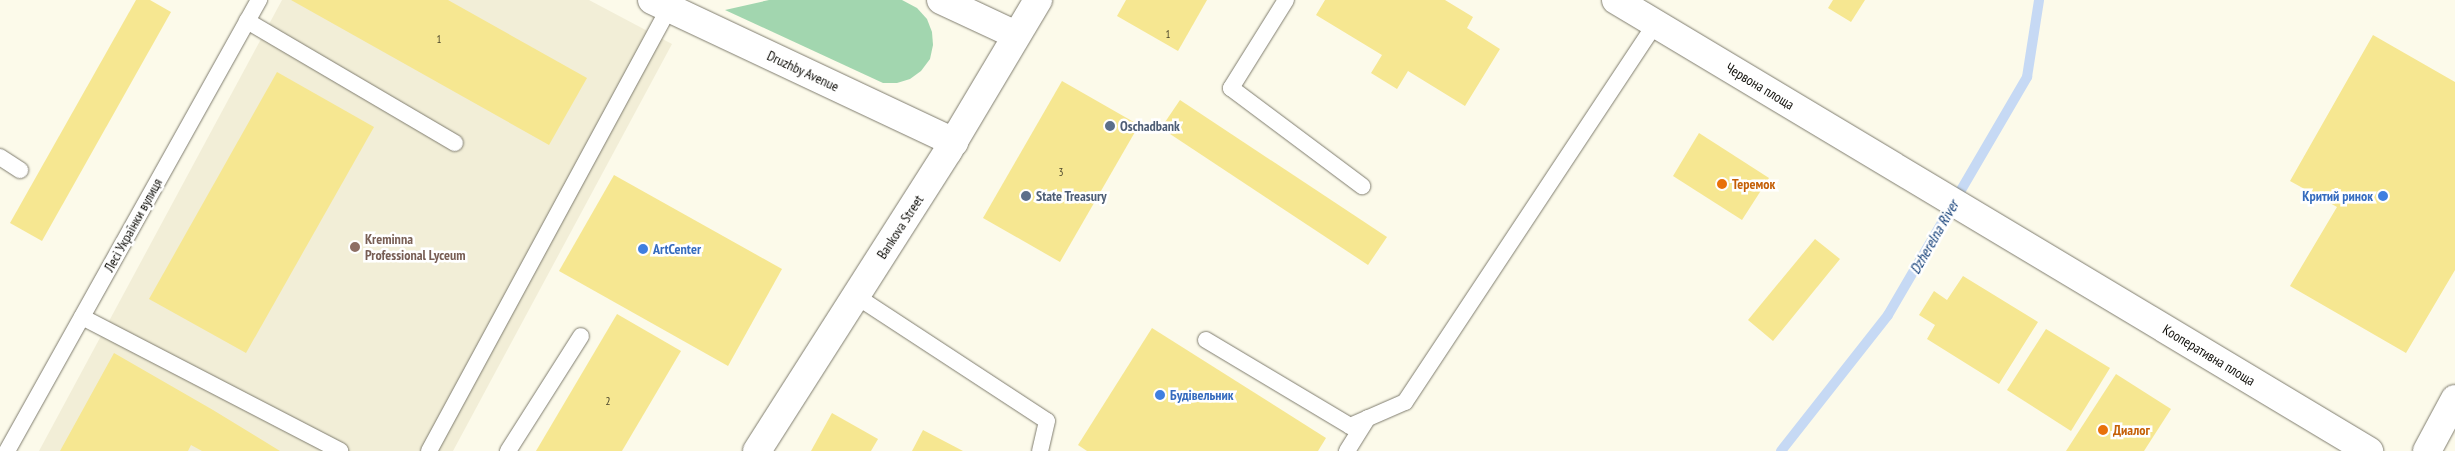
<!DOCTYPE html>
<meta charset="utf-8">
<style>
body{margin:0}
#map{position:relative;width:2455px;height:451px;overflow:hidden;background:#fcfaea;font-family:"PT Sans Narrow",sans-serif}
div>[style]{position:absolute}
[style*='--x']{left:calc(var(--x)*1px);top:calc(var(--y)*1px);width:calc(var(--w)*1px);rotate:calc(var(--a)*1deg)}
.built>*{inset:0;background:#f2eed7}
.green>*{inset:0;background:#a2d6af}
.stream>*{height:10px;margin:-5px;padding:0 5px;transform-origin:5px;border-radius:5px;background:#c6d9f4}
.building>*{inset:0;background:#f6e791}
.roads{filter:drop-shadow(0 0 1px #7f7c6e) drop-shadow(0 0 1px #7f7c6e)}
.lane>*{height:16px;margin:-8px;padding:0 8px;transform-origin:8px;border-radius:8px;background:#fff}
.street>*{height:28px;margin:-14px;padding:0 14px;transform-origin:14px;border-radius:14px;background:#fff}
.secondary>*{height:28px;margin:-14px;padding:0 14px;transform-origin:14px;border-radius:14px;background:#fff}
.dots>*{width:14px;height:14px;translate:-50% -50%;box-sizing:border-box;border:2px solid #fff;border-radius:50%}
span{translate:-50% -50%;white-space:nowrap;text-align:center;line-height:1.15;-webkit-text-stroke:5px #fff;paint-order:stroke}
.number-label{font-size:11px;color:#49442b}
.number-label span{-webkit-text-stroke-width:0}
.street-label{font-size:14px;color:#0f0e09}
.service-label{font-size:14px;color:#4e5e75;font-weight:700}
.left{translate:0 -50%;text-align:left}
.food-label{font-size:14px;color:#c56008;font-weight:700}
.shop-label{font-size:14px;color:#366cbe;font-weight:700}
.right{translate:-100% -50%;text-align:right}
.education-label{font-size:14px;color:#785e54;font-weight:700}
.water-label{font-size:15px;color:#113d77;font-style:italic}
</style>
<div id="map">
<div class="built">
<i style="clip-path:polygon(282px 0,589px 0,672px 44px,453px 451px,39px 451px)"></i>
</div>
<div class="green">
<i style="clip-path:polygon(769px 0,902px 0,917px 8px,927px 19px,932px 32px,933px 45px,930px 59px,921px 71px,910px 79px,897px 83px,883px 83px,725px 10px)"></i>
</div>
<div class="stream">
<i style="--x:1781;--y:451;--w:173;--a:-51.8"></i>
<i style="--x:1888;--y:315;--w:276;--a:-59.7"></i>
<i style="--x:2027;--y:77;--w:78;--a:-81.1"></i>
</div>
<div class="building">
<i style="clip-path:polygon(136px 0,150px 0,171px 12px,42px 241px,10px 223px)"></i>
<i style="clip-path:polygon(291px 0,448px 0,587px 78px,549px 145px)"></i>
<i style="clip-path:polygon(1126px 0,1207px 0,1178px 51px,1117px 16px)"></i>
<i style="clip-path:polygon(1325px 0,1445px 0,1473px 17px,1467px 28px,1500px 49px,1465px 106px,1408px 71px,1397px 89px,1371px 73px,1382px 55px,1316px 15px)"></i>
<i style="clip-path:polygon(1833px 0,1865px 0,1851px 22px,1828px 8px)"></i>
<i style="clip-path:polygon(2373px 35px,2455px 82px,2455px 270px,2406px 353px,2290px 286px,2337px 207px,2290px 181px)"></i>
<i style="clip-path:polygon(277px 72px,374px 127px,246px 353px,149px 299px)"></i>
<i style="clip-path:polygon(1062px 81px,1139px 125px,1060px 262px,983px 218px)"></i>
<i style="clip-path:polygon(1180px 100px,1387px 237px,1368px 265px,1161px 128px)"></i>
<i style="clip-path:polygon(1699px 133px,1769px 178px,1742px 220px,1673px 176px)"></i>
<i style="clip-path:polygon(614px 175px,782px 269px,728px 366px,559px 271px)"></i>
<i style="clip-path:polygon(1815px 239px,1840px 259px,1773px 341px,1748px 320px)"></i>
<i style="clip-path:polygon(1963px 276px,2038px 322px,1999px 384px,1927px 339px,1935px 325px,1919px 315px,1934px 291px,1947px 300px)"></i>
<i style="clip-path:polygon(617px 314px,681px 351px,622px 451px,536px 451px)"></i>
<i style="clip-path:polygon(1152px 328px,1326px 438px,1318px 451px,1087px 451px,1078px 445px)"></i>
<i style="clip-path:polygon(2046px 329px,2110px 368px,2071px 431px,2007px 390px)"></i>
<i style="clip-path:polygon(114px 353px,213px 410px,280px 451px,202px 451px,191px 445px,188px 451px,60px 451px)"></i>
<i style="clip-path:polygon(2116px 374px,2171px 409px,2144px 451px,2066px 451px)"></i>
<i style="clip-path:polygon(832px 413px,878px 439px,871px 451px,811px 451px)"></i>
<i style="clip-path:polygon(923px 430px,963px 451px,912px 451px)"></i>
</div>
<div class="roads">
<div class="lane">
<i style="--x:1286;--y:0;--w:104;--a:122"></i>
<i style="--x:1231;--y:88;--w:164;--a:36.8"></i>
<i style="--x:247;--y:21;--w:241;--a:30.4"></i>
<i style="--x:0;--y:157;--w:24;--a:33"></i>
<i style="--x:856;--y:296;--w:228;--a:33.2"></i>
<i style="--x:1047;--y:421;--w:31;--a:103"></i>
<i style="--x:82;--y:317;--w:291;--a:27.4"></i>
<i style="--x:1206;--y:340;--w:168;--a:30.8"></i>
<i style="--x:1350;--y:426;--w:60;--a:-23.6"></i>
<i style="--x:1405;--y:402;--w:452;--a:-56.5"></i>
<i style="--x:7;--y:451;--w:517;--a:-60.81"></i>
<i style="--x:429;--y:451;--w:504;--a:-61.55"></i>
<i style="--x:508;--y:451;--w:136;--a:-57.6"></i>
<i style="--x:1347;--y:451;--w:39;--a:-58"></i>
</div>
<div class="street">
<i style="--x:652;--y:0;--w:334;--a:25.2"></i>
<i style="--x:941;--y:0;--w:83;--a:25"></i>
<i style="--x:2427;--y:451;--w:59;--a:-61.7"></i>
</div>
<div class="secondary">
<i style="--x:1616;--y:0;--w:878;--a:30.92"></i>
<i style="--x:757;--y:451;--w:356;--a:-57.5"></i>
<i style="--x:948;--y:151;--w:176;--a:-59.2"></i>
</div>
</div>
<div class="dots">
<i style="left:1110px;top:126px;background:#5c6f8a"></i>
<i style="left:1722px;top:184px;background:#e8710a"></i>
<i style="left:1026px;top:196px;background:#5c6f8a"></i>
<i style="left:2383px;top:196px;background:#3f7fe0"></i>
<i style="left:355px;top:247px;background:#8d6e63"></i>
<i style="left:643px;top:249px;background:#3f7fe0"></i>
<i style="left:1160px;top:395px;background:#3f7fe0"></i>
<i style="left:2103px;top:430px;background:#e8710a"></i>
</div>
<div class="number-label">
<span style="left:1168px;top:34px">1</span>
<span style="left:439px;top:39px">1</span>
<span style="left:1061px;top:172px">3</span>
<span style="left:608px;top:401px">2</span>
</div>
<div class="street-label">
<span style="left:803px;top:71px;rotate:25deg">Druzhby Avenue</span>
<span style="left:1760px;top:86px;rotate:31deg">Червона площа</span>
<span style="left:133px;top:225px;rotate:-61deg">Лесі Українки вулиця</span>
<span style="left:900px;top:227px;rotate:-57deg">Bankova Street</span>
<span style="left:2209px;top:355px;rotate:31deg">Кооперативна площа</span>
</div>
<div class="service-label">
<span class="left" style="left:1120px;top:126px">Oschadbank</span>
<span class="left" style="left:1036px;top:196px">State Treasury</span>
</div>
<div class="food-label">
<span class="left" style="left:1732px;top:184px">Теремок</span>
<span class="left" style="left:2113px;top:430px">Диалог</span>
</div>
<div class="shop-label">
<span class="right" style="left:2373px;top:196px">Критий ринок</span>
<span class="left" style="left:653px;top:249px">ArtCenter</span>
<span class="left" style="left:1170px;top:395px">Будівельник</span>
</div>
<div class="education-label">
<span class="left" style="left:365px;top:247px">Kreminna<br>Professional Lyceum</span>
</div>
<div class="water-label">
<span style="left:1934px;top:237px;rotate:-60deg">Dzherelna River</span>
</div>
</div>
